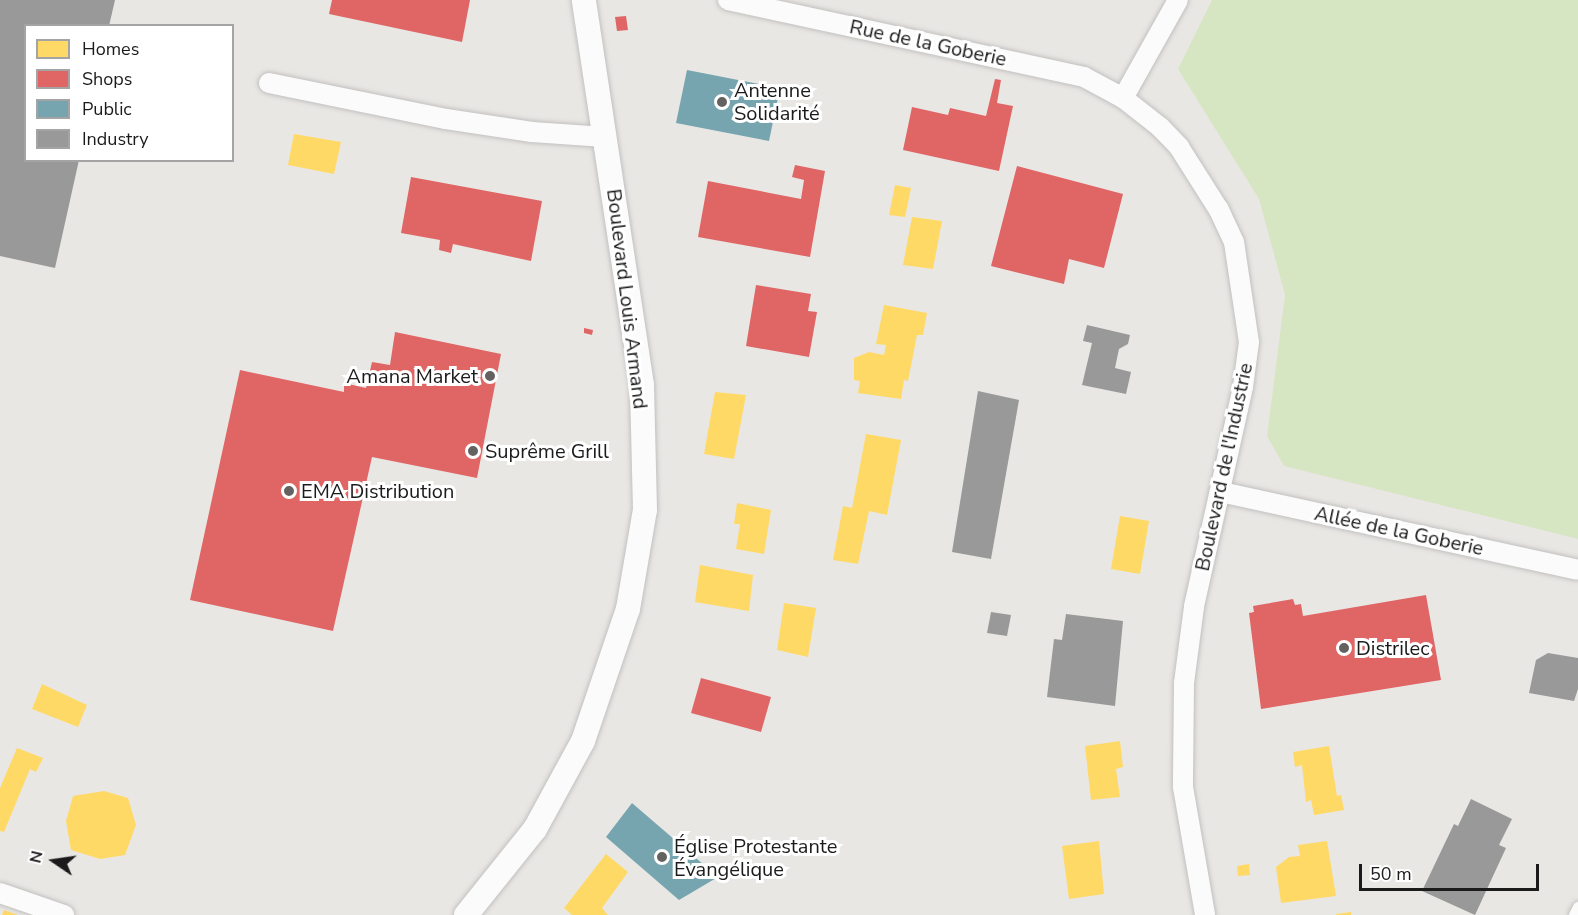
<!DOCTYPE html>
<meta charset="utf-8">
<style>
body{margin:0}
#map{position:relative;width:1578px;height:915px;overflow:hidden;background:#e9e7e4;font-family:"Nunito Sans",sans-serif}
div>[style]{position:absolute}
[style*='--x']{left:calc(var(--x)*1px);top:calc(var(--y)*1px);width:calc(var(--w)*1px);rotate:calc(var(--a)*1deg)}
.grass>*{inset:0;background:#d7e6c2}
.homes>*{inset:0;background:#ffd966}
.shops>*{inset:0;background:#e06666}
.public>*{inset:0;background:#76a5af}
.industry>*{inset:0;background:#999}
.roads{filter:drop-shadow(0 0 2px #c2c1c0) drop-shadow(0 0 2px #c2c1c0)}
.service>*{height:10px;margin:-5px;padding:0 5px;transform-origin:5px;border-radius:5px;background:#fcfbfb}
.minor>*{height:20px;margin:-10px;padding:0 10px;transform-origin:10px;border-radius:10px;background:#fcfbfb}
.tertiary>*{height:24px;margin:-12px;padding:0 12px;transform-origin:12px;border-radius:12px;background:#fcfbfb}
.dots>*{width:16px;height:16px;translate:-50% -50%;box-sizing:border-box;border:3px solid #fff;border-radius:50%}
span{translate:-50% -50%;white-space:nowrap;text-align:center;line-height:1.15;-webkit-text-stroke:6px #fff;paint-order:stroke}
.street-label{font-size:20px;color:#1b1b1b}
.poi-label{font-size:20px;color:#1b1b1b}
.left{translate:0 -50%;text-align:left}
.right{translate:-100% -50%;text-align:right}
.legend{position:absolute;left:24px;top:24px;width:210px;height:138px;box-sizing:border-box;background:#fff;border:2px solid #a4a4a4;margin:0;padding:8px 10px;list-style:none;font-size:18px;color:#1b1b1b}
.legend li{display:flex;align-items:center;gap:12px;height:30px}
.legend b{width:30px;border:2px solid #a4a4a4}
.north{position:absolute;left:24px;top:831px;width:60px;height:60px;-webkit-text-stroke:4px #fff;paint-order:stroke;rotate:283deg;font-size:16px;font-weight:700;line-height:24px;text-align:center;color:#1b1b1b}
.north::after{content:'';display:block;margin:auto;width:21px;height:27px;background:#1b1b1b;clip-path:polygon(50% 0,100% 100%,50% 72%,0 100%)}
.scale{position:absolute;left:1359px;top:864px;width:180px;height:27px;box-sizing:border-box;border:3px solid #1b1b1b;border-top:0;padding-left:8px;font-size:18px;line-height:21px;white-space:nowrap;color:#1b1b1b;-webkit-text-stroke:4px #fff;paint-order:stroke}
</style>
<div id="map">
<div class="grass">
<i style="clip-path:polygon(1212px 0,1578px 0,1578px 539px,1284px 466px,1267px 436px,1285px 295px,1259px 199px,1178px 69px)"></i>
</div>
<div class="homes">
<i style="clip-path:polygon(294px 134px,341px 142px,334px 174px,288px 165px)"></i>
<i style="clip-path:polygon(895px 185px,911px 188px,905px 217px,889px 215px)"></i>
<i style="clip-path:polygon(912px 217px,942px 221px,933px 269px,903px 265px)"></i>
<i style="clip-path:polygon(884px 305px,927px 313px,923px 335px,917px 335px,908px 381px,904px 380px,901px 399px,858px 393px,860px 381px,854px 380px,854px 358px,869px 352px,884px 355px,886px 345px,876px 344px)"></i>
<i style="clip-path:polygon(715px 392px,746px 395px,734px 459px,704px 454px)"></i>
<i style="clip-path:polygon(866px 434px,901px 440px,887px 515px,869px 511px,858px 564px,833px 560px,843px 506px,852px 508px)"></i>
<i style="clip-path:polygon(737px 503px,771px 510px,764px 554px,736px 549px,740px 524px,734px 524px)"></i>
<i style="clip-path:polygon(1120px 516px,1149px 521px,1140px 574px,1111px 569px)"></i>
<i style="clip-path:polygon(700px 565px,753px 575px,749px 611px,695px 602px)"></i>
<i style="clip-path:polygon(784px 603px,816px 608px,808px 657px,777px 650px)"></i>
<i style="clip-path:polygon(42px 684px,87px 705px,78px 727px,32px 709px)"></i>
<i style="clip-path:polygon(1120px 741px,1123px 767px,1116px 769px,1120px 797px,1091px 800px,1085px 746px)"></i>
<i style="clip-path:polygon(1329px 746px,1337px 796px,1341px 795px,1344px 810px,1314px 815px,1311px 800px,1306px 802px,1302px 765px,1295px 767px,1293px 752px)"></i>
<i style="clip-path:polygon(17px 748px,43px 758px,36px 772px,30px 769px,4px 832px,0 831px,0 788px)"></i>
<i style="clip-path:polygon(104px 791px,128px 798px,136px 825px,125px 855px,100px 859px,71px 850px,66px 821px,73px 796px)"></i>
<i style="clip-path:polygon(1099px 841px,1104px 894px,1069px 899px,1062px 846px)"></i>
<i style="clip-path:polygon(1327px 841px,1336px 896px,1281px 903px,1276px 867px,1289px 857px,1300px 856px,1298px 845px)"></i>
<i style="clip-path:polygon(606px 854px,628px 872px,602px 908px,608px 915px,572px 915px,564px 908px)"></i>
<i style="clip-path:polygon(1249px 864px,1250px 875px,1238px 876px,1237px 866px)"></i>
<i style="clip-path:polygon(4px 910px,18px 915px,2px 915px)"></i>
<i style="clip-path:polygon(1351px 912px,1351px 915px,1336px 915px,1336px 914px)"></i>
</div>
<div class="shops">
<i style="clip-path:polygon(332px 0,470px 0,462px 42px,329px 14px)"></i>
<i style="clip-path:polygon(626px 16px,628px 30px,617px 31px,615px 17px)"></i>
<i style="clip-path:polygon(995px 79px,1001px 80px,997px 103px,1013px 106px,999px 171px,903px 150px,912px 107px,948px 115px,950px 108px,986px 116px)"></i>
<i style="clip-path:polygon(795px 165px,825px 171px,810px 257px,698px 237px,708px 181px,801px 199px,804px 180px,792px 177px)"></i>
<i style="clip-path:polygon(1017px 166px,1123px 194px,1104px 268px,1069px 259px,1064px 284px,991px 266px)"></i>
<i style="clip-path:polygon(411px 177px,542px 201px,531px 261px,453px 244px,451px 253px,439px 250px,440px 240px,401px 233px)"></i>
<i style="clip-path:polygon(756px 285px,811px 294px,808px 311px,817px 312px,809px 357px,746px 346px)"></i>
<i style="clip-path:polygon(584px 328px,593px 330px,592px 335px,584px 333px)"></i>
<i style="clip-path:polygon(395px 332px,501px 354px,477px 478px,372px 457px,333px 631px,190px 600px,240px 370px,344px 392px,344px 383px,366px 388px,372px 362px,390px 365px)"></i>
<i style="clip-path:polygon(1426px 595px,1441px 680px,1261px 709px,1249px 613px,1254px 612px,1253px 606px,1293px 599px,1295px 605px,1301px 604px,1303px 616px)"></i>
<i style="clip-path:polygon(701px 678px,771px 697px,761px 732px,691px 713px)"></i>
</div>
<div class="public">
<i style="clip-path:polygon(687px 70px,780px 88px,769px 141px,676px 123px)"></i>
<i style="clip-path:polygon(632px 803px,718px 877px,679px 900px,606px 837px)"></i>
</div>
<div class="industry">
<i style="clip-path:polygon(0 0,115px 0,109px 26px,26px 26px,26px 160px,79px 160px,55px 268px,0 256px)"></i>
<i style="clip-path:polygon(1087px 325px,1130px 335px,1128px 344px,1119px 349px,1115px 368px,1131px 372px,1126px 394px,1082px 385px,1092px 343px,1083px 341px)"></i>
<i style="clip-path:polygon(978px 391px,1019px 400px,991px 559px,952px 552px)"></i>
<i style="clip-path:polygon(991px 612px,1011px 615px,1007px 636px,987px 633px)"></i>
<i style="clip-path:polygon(1066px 614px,1123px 621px,1115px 706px,1047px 697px,1054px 639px,1062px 640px)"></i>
<i style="clip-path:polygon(1548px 653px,1578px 658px,1578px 689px,1574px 701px,1529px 693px,1536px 660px)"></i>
<i style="clip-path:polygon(1471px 799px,1512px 819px,1499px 845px,1506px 848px,1475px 915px,1422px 891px,1454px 824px,1458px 826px)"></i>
</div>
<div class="roads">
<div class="service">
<i style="--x:1574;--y:915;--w:9;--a:-63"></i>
</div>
<div class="minor">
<i style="--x:728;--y:0;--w:364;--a:12.2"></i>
<i style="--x:1084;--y:77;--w:44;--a:28.3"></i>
<i style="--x:1123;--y:98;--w:47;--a:38.1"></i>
<i style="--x:1160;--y:127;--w:28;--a:46"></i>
<i style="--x:1179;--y:147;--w:75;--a:57.6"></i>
<i style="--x:1219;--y:210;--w:35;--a:65"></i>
<i style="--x:1234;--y:242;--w:101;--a:81.5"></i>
<i style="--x:1249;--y:342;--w:45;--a:97.6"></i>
<i style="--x:1243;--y:387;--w:225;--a:102.6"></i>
<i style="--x:1194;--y:607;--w:77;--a:97.5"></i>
<i style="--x:1184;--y:683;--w:104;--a:90.6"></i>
<i style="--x:1183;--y:787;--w:130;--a:80.2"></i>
<i style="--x:269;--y:83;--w:181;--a:11.5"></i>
<i style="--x:446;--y:119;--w:87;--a:8.6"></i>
<i style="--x:532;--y:132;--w:73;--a:3.9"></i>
<i style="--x:1123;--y:98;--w:112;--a:-60.7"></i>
<i style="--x:1221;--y:492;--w:365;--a:12.3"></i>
<i style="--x:0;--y:893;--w:68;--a:19"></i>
</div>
<div class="tertiary">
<i style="--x:466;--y:915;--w:110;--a:-51.3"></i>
<i style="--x:535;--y:829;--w:100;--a:-61.4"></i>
<i style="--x:583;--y:741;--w:139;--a:-71.2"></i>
<i style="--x:628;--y:609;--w:100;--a:-80.3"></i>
<i style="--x:645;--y:510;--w:125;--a:-91.4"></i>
<i style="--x:642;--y:385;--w:389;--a:-98.6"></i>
</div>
</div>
<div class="dots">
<i style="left:722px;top:102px;background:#636261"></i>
<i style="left:490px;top:376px;background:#636261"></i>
<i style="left:473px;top:451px;background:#636261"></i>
<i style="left:289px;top:491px;background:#636261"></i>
<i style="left:1344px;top:648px;background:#636261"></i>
<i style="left:662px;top:857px;background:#636261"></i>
</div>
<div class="street-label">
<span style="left:928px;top:43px;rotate:12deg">Rue de la Goberie</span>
<span style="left:627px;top:299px;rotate:83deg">Boulevard Louis Armand</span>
<span style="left:1224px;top:467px;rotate:-78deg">Boulevard de l'Industrie</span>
<span style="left:1399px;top:531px;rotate:12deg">Allée de la Goberie</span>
</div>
<div class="poi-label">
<span class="left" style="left:734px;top:102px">Antenne<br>Solidarité</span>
<span class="right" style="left:478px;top:376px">Amana Market</span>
<span class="left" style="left:485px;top:451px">Suprême Grill</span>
<span class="left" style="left:301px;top:491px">EMA Distribution</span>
<span class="left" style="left:1356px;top:648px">Distrilec</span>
<span class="left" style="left:674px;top:858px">Église Protestante<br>Évangélique</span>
</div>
<ul class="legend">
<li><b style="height:16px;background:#ffd966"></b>Homes</li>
<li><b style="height:16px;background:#e06666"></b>Shops</li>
<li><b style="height:16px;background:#76a5af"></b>Public</li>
<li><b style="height:16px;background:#999"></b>Industry</li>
</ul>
<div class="north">N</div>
<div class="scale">50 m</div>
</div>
